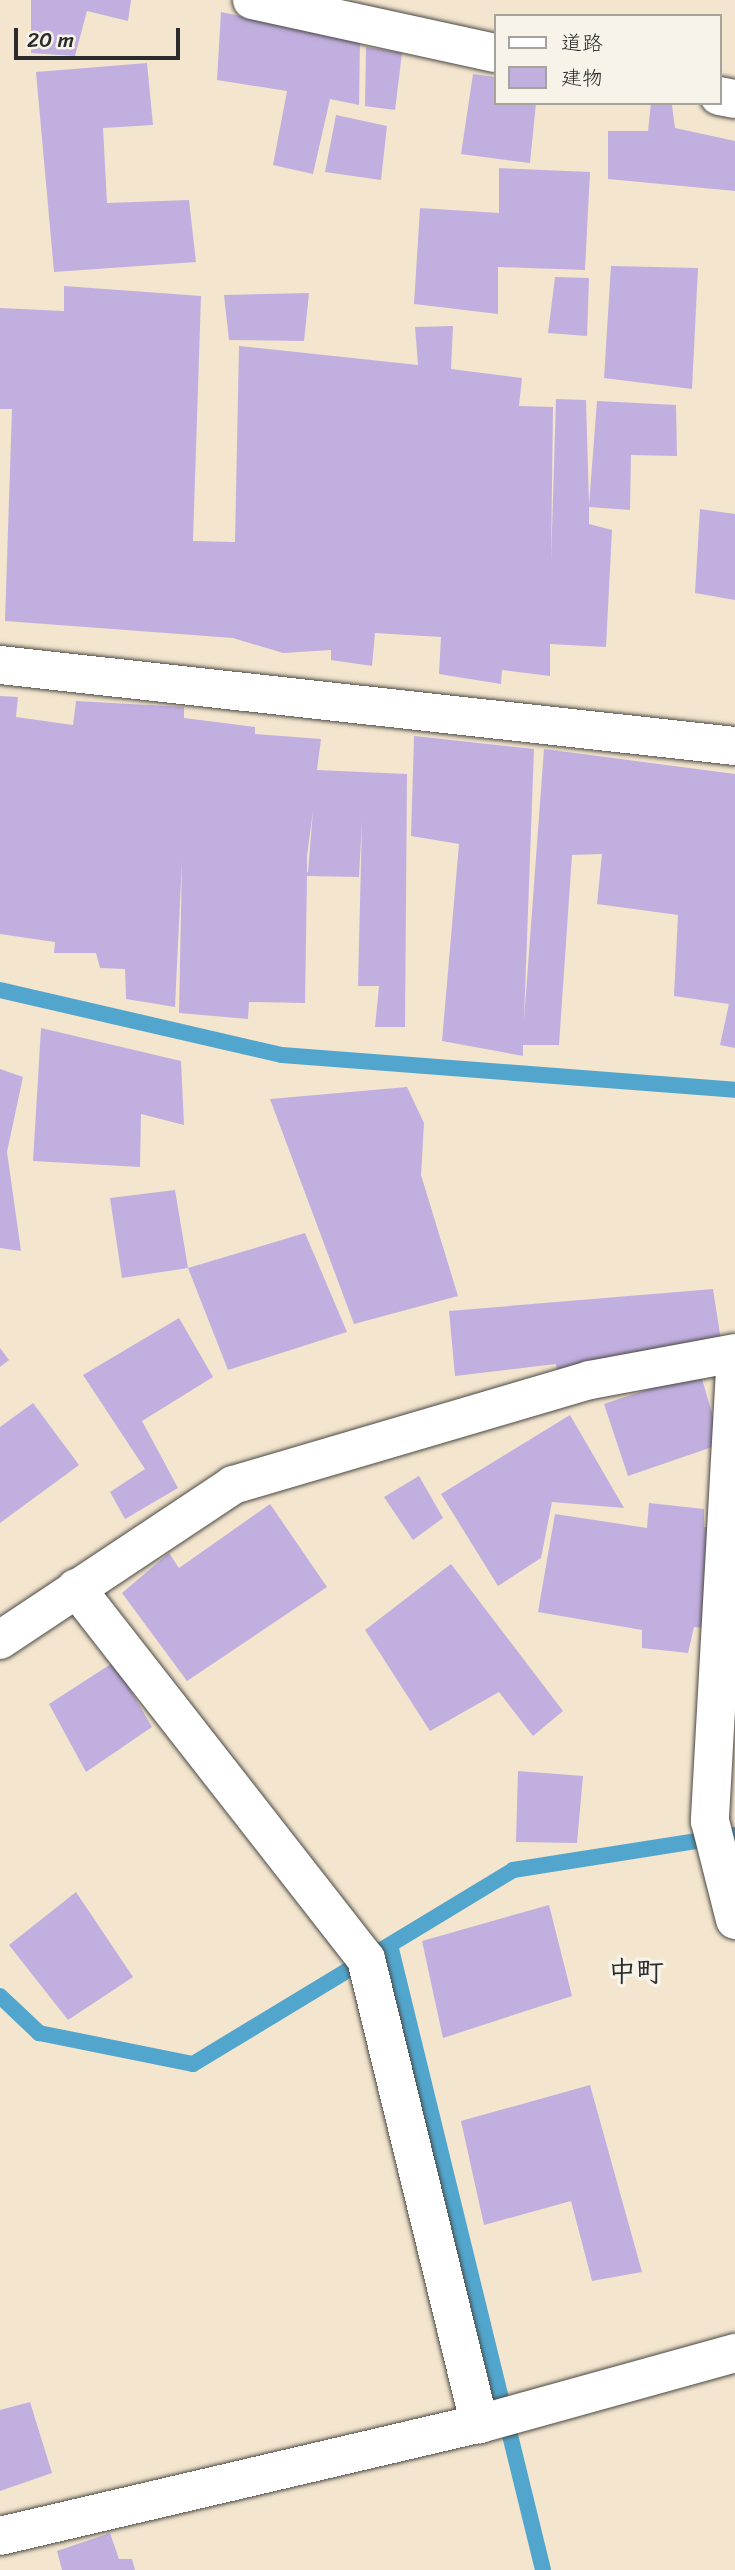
<!DOCTYPE html>
<meta charset="utf-8">
<style>
body{margin:0}
#map{position:relative;width:735px;height:2570px;overflow:hidden;background:#f3e5ce;font-family:Sriracha,"Klee One",sans-serif}
div>[style]{position:absolute}
[style*='--x']{left:calc(var(--x)*1px);top:calc(var(--y)*1px);width:calc(var(--w)*1px);rotate:calc(var(--a)*1deg)}
.stream>*{height:16px;margin:-8px;padding:0 8px;transform-origin:8px;border-radius:8px;background:#52a6cd}
.building>*{inset:0;background:#c1b0df}
.roads{filter:drop-shadow(0 0 2px #494743) drop-shadow(0 0 2px #494743)}
.minor>*{height:38px;margin:-19px;padding:0 19px;transform-origin:19px;border-radius:19px;background:#fff}
span{translate:-50% -50%;white-space:nowrap;text-align:center;line-height:1.15;-webkit-text-stroke:7px #f7f3e8;paint-order:stroke}
.neighbourhood-label{font-size:28px;color:#2b2b2b;font-weight:700}
.legend{position:absolute;left:494px;top:14px;width:228px;height:91px;box-sizing:border-box;background:#f7f3e8;border:2px solid #a5a39c;margin:0;padding:9px 12px;list-style:none;font-size:21px;color:#2b2b2b}
.legend li{display:flex;align-items:center;gap:14px;height:35px}
.legend b{width:35px;border:2px solid #a5a39c}
.scale{position:absolute;left:14px;top:28px;width:166px;height:32px;box-sizing:border-box;border:4px solid #2b2b2b;border-top:0;padding-left:9px;font-size:21px;line-height:24px;white-space:nowrap;color:#2b2b2b;-webkit-text-stroke:5px #f7f3e8;paint-order:stroke}
</style>
<div id="map">
<div class="stream">
<i style="--x:0;--y:990;--w:289;--a:13"></i>
<i style="--x:282;--y:1055;--w:454;--a:4.4"></i>
<i style="--x:390;--y:1945;--w:643;--a:76.24"></i>
<i style="--x:0;--y:1996;--w:54;--a:43.5"></i>
<i style="--x:39;--y:2033;--w:157;--a:11.4"></i>
<i style="--x:193;--y:2064;--w:374;--a:-31.2"></i>
<i style="--x:513;--y:1870;--w:225;--a:-9"></i>
</div>
<div class="building">
<i style="clip-path:polygon(31px 0,131px 0,128px 21px,87px 11px,75px 56px,31px 53px)"></i>
<i style="clip-path:polygon(221px 12px,360px 41px,359px 105px,330px 99px,313px 174px,273px 165px,287px 91px,217px 80px)"></i>
<i style="clip-path:polygon(366px 47px,402px 53px,395px 110px,365px 106px)"></i>
<i style="clip-path:polygon(147px 63px,153px 125px,103px 128px,107px 203px,189px 200px,196px 262px,54px 272px,36px 72px)"></i>
<i style="clip-path:polygon(473px 74px,495px 77px,495px 103px,536px 103px,530px 163px,461px 154px)"></i>
<i style="clip-path:polygon(651px 103px,672px 105px,675px 128px,735px 141px,735px 191px,608px 179px,608px 131px,648px 131px)"></i>
<i style="clip-path:polygon(336px 115px,387px 126px,381px 180px,325px 172px)"></i>
<i style="clip-path:polygon(499px 168px,590px 172px,585px 270px,498px 267px,498px 314px,414px 304px,420px 208px,499px 213px)"></i>
<i style="clip-path:polygon(611px 266px,698px 268px,692px 389px,604px 378px)"></i>
<i style="clip-path:polygon(555px 277px,589px 278px,587px 336px,548px 333px)"></i>
<i style="clip-path:polygon(64px 286px,201px 296px,193px 541px,235px 542px,239px 346px,418px 365px,415px 327px,453px 326px,451px 369px,522px 378px,519px 406px,553px 407px,551px 563px,556px 399px,586px 400px,589px 505px,597px 401px,676px 405px,677px 456px,631px 455px,630px 510px,589px 507px,589px 524px,612px 530px,606px 647px,550px 644px,550px 676px,502px 670px,501px 684px,439px 674px,441px 637px,375px 633px,372px 666px,331px 660px,331px 650px,283px 653px,233px 638px,5px 621px,12px 409px,0 409px,0 308px,64px 311px)"></i>
<i style="clip-path:polygon(309px 293px,304px 341px,229px 340px,224px 295px)"></i>
<i style="clip-path:polygon(700px 509px,735px 514px,735px 600px,695px 593px)"></i>
<i style="clip-path:polygon(evenodd,0 696px,18px 697px,16px 717px,73px 725px,76px 701px,184px 707px,184px 718px,255px 727px,255px 734px,321px 739px,317px 770px,407px 774px,405px 1027px,375px 1027px,379px 986px,358px 986px,362px 821px,359px 877px,307px 876px,305px 1003px,249px 1002px,248px 1019px,179px 1013px,182px 860px,175px 1007px,126px 999px,125px 969px,100px 968px,96px 953px,54px 953px,55px 942px,0 934px,0 696px,313px 811px,308px 872px,307px 872px,307px 856px,313px 811px)"></i>
<i style="clip-path:polygon(414px 736px,534px 749px,524px 1020px,544px 749px,735px 774px,735px 1048px,720px 1045px,729px 1004px,674px 996px,678px 915px,597px 904px,602px 854px,572px 855px,559px 1045px,523px 1045px,523px 1056px,442px 1041px,459px 844px,411px 836px)"></i>
<i style="clip-path:polygon(41px 1028px,181px 1061px,184px 1125px,141px 1114px,140px 1167px,33px 1161px)"></i>
<i style="clip-path:polygon(0 1069px,23px 1077px,7px 1152px,21px 1251px,0 1248px)"></i>
<i style="clip-path:polygon(407px 1087px,424px 1123px,421px 1175px,458px 1296px,354px 1324px,270px 1099px)"></i>
<i style="clip-path:polygon(175px 1190px,188px 1268px,122px 1278px,110px 1198px)"></i>
<i style="clip-path:polygon(305px 1233px,347px 1332px,228px 1370px,188px 1268px)"></i>
<i style="clip-path:polygon(713px 1289px,722px 1347px,558px 1378px,556px 1364px,455px 1376px,449px 1311px)"></i>
<i style="clip-path:polygon(179px 1318px,213px 1377px,142px 1421px,178px 1488px,125px 1519px,110px 1492px,145px 1469px,83px 1375px)"></i>
<i style="clip-path:polygon(0 1348px,9px 1360px,0 1367px)"></i>
<i style="clip-path:polygon(700px 1372px,721px 1444px,628px 1476px,604px 1404px)"></i>
<i style="clip-path:polygon(33px 1403px,79px 1465px,0 1523px,0 1427px)"></i>
<i style="clip-path:polygon(570px 1415px,624px 1508px,552px 1502px,541px 1558px,498px 1586px,441px 1494px)"></i>
<i style="clip-path:polygon(419px 1476px,443px 1518px,413px 1540px,384px 1497px)"></i>
<i style="clip-path:polygon(649px 1503px,704px 1509px,704px 1527px,714px 1528px,706px 1628px,694px 1627px,688px 1653px,642px 1648px,642px 1630px,538px 1612px,555px 1514px,647px 1528px)"></i>
<i style="clip-path:polygon(270px 1504px,327px 1587px,187px 1681px,122px 1593px,169px 1553px,179px 1568px)"></i>
<i style="clip-path:polygon(451px 1564px,563px 1711px,533px 1736px,499px 1692px,430px 1731px,365px 1630px)"></i>
<i style="clip-path:polygon(114px 1662px,152px 1727px,86px 1772px,49px 1704px)"></i>
<i style="clip-path:polygon(518px 1771px,583px 1776px,577px 1843px,516px 1842px)"></i>
<i style="clip-path:polygon(76px 1892px,133px 1977px,68px 2020px,9px 1945px)"></i>
<i style="clip-path:polygon(549px 1905px,572px 1996px,443px 2038px,422px 1941px)"></i>
<i style="clip-path:polygon(590px 2085px,642px 2272px,592px 2281px,571px 2201px,484px 2225px,461px 2121px)"></i>
<i style="clip-path:polygon(30px 2402px,52px 2473px,0 2491px,0 2410px)"></i>
<i style="clip-path:polygon(110px 2533px,119px 2559px,132px 2559px,135px 2570px,62px 2570px,57px 2551px)"></i>
</div>
<div class="roads">
<div class="minor">
<i style="--x:252;--y:0;--w:249;--a:12.3"></i>
<i style="--x:719;--y:96;--w:16;--a:11"></i>
<i style="--x:0;--y:665;--w:739;--a:6.29"></i>
<i style="--x:735;--y:1370;--w:452;--a:93.2"></i>
<i style="--x:710;--y:1821;--w:102;--a:75.8"></i>
<i style="--x:76;--y:1588;--w:471;--a:52"></i>
<i style="--x:366;--y:1959;--w:479;--a:76.3"></i>
<i style="--x:0;--y:1640;--w:280;--a:-33.6"></i>
<i style="--x:233;--y:1485;--w:372;--a:-16.4"></i>
<i style="--x:590;--y:1380;--w:147;--a:-10.5"></i>
<i style="--x:0;--y:2536;--w:492;--a:-13.2"></i>
<i style="--x:479;--y:2424;--w:266;--a:-15.5"></i>
</div>
</div>
<div class="neighbourhood-label">
<span style="left:636px;top:1972px">中町</span>
</div>
<ul class="legend">
<li><b style="height:9px;background:#fff"></b>道路</li>
<li><b style="height:19px;background:#c1b0df"></b>建物</li>
</ul>
<div class="scale">20 m</div>
</div>
